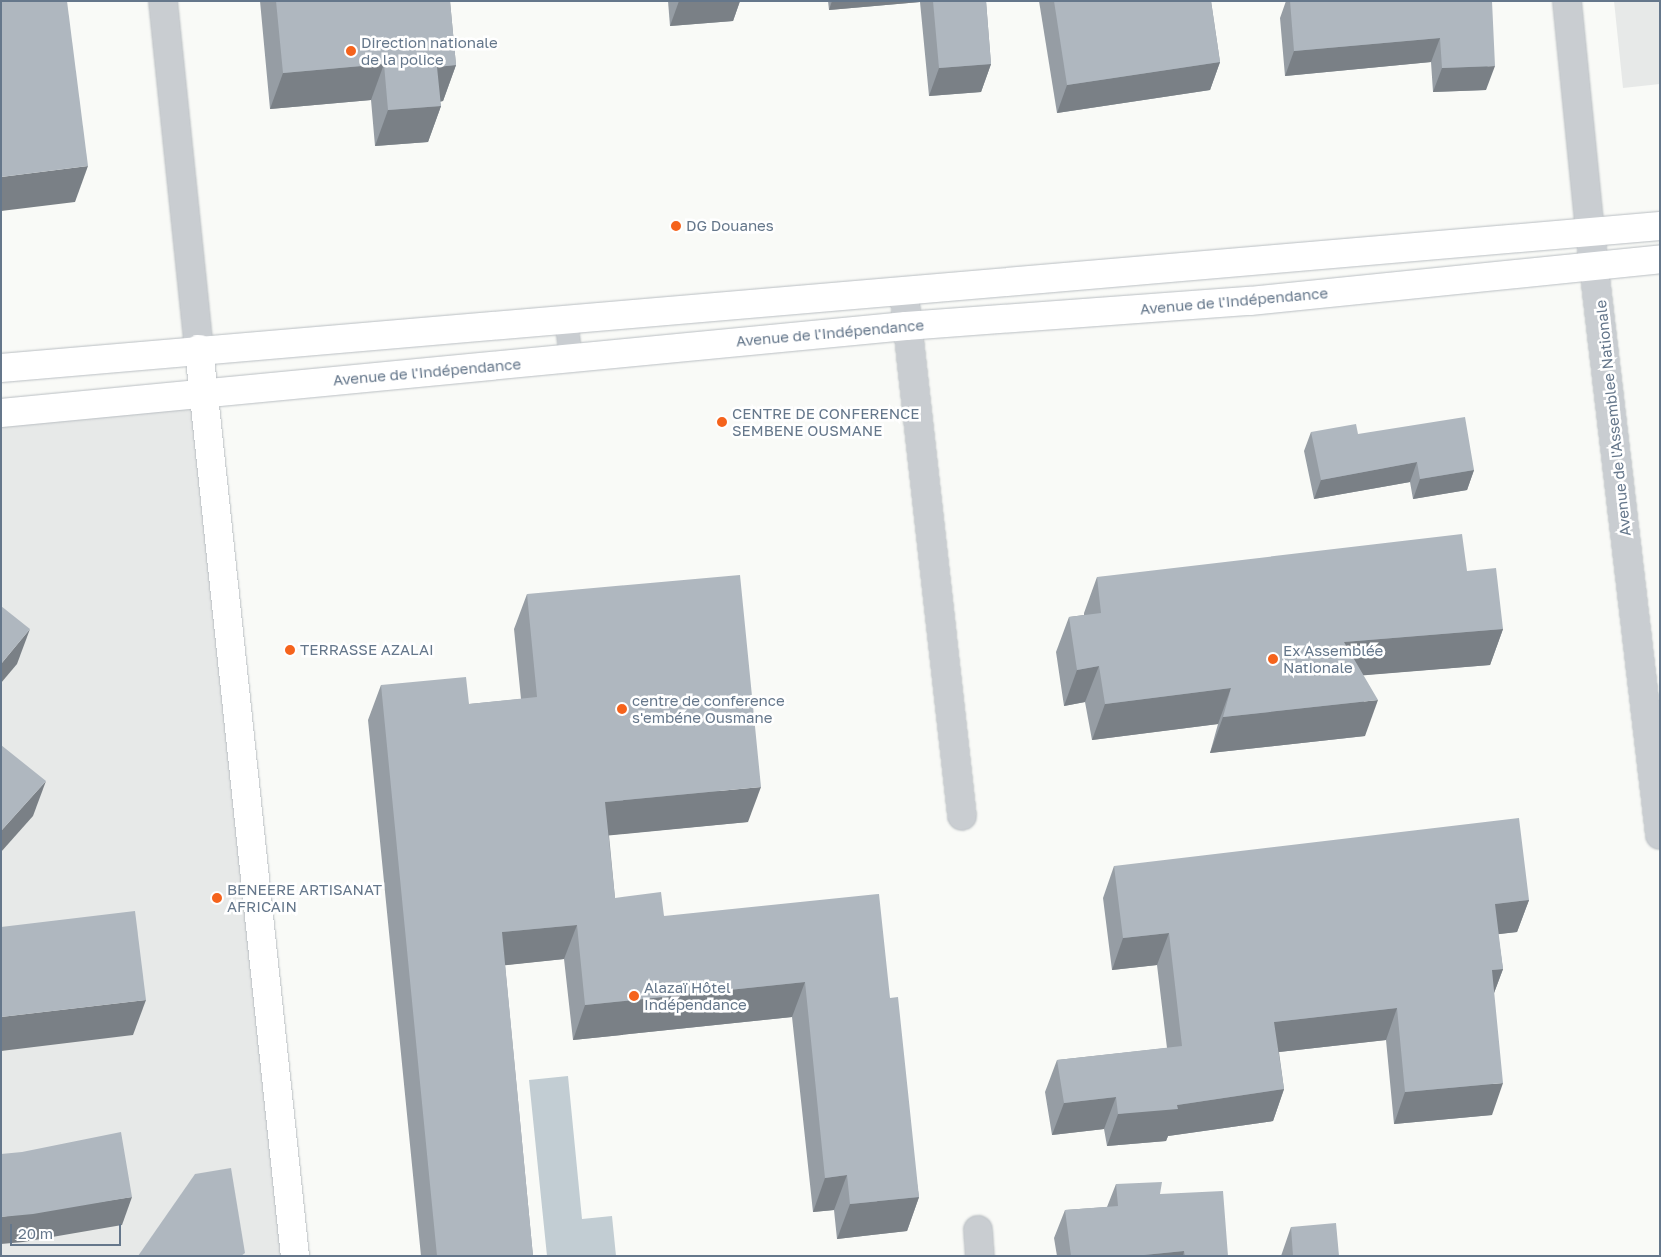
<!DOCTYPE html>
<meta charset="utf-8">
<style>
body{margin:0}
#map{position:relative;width:1661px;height:1257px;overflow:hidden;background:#f9faf7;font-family:"Golos Text",sans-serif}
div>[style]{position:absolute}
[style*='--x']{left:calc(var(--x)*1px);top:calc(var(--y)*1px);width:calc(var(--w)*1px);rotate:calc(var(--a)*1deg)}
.built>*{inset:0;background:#e7e9e8}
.water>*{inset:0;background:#c2cdd3}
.roads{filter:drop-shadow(0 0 1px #b9bec2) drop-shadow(0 0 1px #b9bec2)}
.lane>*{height:22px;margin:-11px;padding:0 11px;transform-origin:11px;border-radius:11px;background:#c9cdd1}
.street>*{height:28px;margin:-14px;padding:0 14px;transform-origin:14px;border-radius:14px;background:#c9cdd1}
.primary>*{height:28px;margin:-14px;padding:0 14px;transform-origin:14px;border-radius:14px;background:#fff}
.wall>*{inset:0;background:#969da4}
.shaded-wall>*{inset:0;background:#7a8086}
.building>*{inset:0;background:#afb7bf}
.dots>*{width:14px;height:14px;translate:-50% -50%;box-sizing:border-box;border:2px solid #fff;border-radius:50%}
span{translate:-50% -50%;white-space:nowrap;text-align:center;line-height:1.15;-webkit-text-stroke:5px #fff;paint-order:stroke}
.poi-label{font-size:15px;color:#65778b}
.left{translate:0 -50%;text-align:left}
.street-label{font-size:15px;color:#65778b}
.frame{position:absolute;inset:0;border:2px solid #65778b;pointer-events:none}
.scale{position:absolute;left:10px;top:1224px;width:111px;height:22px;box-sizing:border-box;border:2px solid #65778b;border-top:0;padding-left:6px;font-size:15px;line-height:18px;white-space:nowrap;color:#65778b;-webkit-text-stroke:4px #fff;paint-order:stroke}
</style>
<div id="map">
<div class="built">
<i style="clip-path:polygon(1614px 1px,1660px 1px,1660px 84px,1623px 88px)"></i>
<i style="clip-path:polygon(202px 393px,295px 1256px,1px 1256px,1px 413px)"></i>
</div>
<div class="water">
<i style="clip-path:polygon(568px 1076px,582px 1219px,612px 1216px,616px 1256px,547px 1256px,529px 1080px)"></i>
</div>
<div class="roads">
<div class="lane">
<i style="--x:566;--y:321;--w:37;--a:82"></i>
</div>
<div class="street">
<i style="--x:163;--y:1;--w:350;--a:84.1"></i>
<i style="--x:1567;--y:1;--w:233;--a:84.3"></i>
<i style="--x:1590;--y:233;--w:606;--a:83.37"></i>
<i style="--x:904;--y:293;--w:526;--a:83.67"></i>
<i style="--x:978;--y:1230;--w:26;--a:86"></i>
</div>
<div class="primary">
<i style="--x:199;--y:349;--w:912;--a:83.96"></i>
<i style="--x:1;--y:368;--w:1665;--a:-4.89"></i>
<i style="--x:1;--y:413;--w:909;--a:-5.49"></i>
<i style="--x:906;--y:326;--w:345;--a:-4.2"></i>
<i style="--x:1250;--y:301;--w:412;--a:-5.8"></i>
</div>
</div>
<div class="wall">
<i style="clip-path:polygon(260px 1px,450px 1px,456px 65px,443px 101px,440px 102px,441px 106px,428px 142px,375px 146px,371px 100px,270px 109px)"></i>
<i style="clip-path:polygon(668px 1px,740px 1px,733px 21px,670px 26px)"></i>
<i style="clip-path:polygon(828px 1px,986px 1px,991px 64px,981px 92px,929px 96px,920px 2px,829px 10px)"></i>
<i style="clip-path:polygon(1039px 1px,1211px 1px,1220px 62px,1210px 90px,1057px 113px)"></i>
<i style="clip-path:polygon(1286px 1px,1492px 1px,1486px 90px,1433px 92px,1431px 62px,1285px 76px,1280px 18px)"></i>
<i style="clip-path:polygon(1311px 432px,1358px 434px,1474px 470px,1467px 490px,1413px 499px,1410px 482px,1314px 499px,1304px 451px)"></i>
<i style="clip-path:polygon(1467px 571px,1503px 629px,1490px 665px,1363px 675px,1365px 736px,1210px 753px,1218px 724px,1092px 740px,1085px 702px,1064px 706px,1056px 652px,1069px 617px,1084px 615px,1084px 613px,1097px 577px)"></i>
<i style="clip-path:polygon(527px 594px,748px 822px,609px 835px,615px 898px,890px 998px,919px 1197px,907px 1231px,837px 1239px,834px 1210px,813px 1212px,792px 1017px,573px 1040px,564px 959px,505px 965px,533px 1256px,421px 1256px,368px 720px,381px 685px,469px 704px,521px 699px,514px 629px)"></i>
<i style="clip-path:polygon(1114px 866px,1529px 900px,1517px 932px,1498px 934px,1503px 969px,1494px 993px,1492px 1115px,1394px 1124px,1386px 1040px,1279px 1052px,1284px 1089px,1273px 1121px,1168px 1136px,1166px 1141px,1107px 1146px,1104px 1129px,1052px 1135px,1045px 1092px,1057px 1060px,1167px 1048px,1157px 965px,1112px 970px,1103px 898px)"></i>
<i style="clip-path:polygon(1116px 1184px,1160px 1194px,1228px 1256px,1057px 1256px,1054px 1238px,1065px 1210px,1107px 1207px)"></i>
<i style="clip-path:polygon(1291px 1227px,1339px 1256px,1281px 1256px)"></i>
</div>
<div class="shaded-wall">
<i style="clip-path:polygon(679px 1px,740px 1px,733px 21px,670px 26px)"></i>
<i style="clip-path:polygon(832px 1px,921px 1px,920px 2px,829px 10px)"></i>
<i style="clip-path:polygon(1440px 38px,1431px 62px,1285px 76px,1294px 51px)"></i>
<i style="clip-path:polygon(1220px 62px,1210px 90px,1057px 113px,1067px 85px)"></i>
<i style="clip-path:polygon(384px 64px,371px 100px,270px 109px,283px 73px)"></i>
<i style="clip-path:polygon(991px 64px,981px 92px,929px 96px,939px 68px)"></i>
<i style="clip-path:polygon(456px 65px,443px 101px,424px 103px,437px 67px)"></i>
<i style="clip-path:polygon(1495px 66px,1486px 90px,1433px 92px,1442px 68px)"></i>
<i style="clip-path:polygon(441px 106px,428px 142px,375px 146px,388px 110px)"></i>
<i style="clip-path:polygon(88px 166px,75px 202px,1px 211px,1px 177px)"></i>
<i style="clip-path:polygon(1417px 462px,1410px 482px,1314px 499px,1321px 480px)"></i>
<i style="clip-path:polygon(1474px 470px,1467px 490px,1413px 499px,1420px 479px)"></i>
<i style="clip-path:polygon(30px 629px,17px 664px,1px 683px,1px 664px)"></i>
<i style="clip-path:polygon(1503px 629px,1490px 665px,1331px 678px,1344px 642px)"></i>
<i style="clip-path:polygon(1099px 666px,1085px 702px,1064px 706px,1077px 670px)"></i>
<i style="clip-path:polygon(1231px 688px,1218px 724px,1092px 740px,1105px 704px)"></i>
<i style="clip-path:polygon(1378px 700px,1365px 736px,1210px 753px,1223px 717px)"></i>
<i style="clip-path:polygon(46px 781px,33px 816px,1px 852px,1px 831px)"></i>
<i style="clip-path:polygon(761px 787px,748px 822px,593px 837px,605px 802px)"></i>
<i style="clip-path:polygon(1529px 900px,1517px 932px,1483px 936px,1495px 904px)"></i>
<i style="clip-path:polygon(577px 925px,564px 959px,489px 967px,502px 932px)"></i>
<i style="clip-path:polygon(1169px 933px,1157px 965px,1112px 970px,1123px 938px)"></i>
<i style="clip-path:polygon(1503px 969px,1491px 1001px,1492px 970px)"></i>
<i style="clip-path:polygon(805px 982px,792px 1017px,573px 1040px,585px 1005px)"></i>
<i style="clip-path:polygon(146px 1000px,133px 1035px,1px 1051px,1px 1017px)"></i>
<i style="clip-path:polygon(1397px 1008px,1386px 1040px,1262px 1054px,1274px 1022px)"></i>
<i style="clip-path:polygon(1503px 1083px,1492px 1115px,1394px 1124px,1405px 1092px)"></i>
<i style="clip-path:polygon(1284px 1089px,1273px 1121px,1168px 1136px,1166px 1141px,1107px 1146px,1118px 1114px)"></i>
<i style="clip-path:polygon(1116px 1097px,1104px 1129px,1052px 1135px,1064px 1103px)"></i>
<i style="clip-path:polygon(847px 1175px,834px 1210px,813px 1212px,825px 1178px)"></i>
<i style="clip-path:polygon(132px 1197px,122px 1225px,23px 1242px,1px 1244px,1px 1217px)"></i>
<i style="clip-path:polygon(919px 1197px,907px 1231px,837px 1239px,850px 1204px)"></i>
<i style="clip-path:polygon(1184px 1251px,1183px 1256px,1134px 1256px)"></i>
</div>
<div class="building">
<i style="clip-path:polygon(1px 1px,67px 1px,88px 166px,1px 177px)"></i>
<i style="clip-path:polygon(276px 1px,450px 1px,456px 65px,437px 67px,441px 106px,388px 110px,384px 64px,283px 73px)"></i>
<i style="clip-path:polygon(933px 1px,986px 1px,991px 64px,939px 68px)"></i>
<i style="clip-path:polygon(1054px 1px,1211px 1px,1220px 62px,1067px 85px)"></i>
<i style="clip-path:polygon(1290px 1px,1492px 1px,1495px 66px,1442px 68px,1440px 38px,1294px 51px)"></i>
<i style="clip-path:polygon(1465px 417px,1474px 470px,1420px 479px,1417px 462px,1321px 480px,1311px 432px,1356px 424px,1358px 434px)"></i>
<i style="clip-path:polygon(1462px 534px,1467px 571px,1496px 568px,1503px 629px,1344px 642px,1378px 700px,1223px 717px,1231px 688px,1105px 704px,1099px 666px,1077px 670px,1069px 617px,1101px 613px,1097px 577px)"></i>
<i style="clip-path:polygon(740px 575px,761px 787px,605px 802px,615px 898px,661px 892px,664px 916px,879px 894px,890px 998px,898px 997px,919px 1197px,850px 1204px,847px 1175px,825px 1178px,805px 982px,585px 1005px,577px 925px,502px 932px,533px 1256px,437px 1256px,381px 685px,466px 677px,469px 704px,537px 697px,527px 594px)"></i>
<i style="clip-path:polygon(1px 606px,30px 629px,1px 664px)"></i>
<i style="clip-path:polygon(1px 745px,46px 781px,1px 831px)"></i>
<i style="clip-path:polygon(1519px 818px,1529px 900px,1495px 904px,1503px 969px,1492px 970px,1503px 1083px,1405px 1092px,1397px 1008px,1274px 1022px,1284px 1089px,1177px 1105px,1178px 1109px,1118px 1114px,1116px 1097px,1064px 1103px,1057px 1060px,1182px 1046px,1169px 933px,1123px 938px,1114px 866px)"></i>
<i style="clip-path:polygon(135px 911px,146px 1000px,1px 1017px,1px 927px)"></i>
<i style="clip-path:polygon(121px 1132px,132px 1197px,33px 1214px,1px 1217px,1px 1154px,22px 1152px)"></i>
<i style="clip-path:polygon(231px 1168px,245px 1253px,241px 1256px,138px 1256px,195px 1174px)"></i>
<i style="clip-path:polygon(1162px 1182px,1160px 1194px,1223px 1191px,1228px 1256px,1185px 1256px,1184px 1251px,1134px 1256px,1071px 1256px,1065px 1210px,1118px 1206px,1116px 1184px)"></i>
<i style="clip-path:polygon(1336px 1223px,1339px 1256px,1293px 1256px,1291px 1227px)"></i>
</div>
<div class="dots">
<i style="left:351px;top:51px;background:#f5631c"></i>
<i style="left:676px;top:226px;background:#f5631c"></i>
<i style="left:722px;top:422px;background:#f5631c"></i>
<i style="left:290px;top:650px;background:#f5631c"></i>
<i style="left:1273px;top:659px;background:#f5631c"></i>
<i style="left:622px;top:709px;background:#f5631c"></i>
<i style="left:217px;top:898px;background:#f5631c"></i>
<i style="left:634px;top:996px;background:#f5631c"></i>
</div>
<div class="poi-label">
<span class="left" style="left:361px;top:51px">Direction nationale<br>de la police</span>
<span class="left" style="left:686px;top:226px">DG Douanes</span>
<span class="left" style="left:732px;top:422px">CENTRE DE CONFERENCE<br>SEMBENE OUSMANE</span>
<span class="left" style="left:300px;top:650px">TERRASSE AZALAI</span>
<span class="left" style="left:1283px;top:659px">Ex Assemblée<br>Nationale</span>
<span class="left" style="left:632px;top:709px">centre de conference<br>s'embéne Ousmane</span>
<span class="left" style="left:227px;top:898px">BENEERE ARTISANAT<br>AFRICAIN</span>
<span class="left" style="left:644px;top:996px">Alazaï Hôtel<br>Indépendance</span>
</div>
<div class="street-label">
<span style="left:1234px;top:301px;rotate:-5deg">Avenue de l'Indépendance</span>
<span style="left:830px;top:333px;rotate:-5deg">Avenue de l'Indépendance</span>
<span style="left:427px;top:372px;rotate:-5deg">Avenue de l'Indépendance</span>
<span style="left:1613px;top:418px;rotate:-96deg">Avenue de l'Assemblee Nationale</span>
</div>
<div class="frame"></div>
<div class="scale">20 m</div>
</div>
